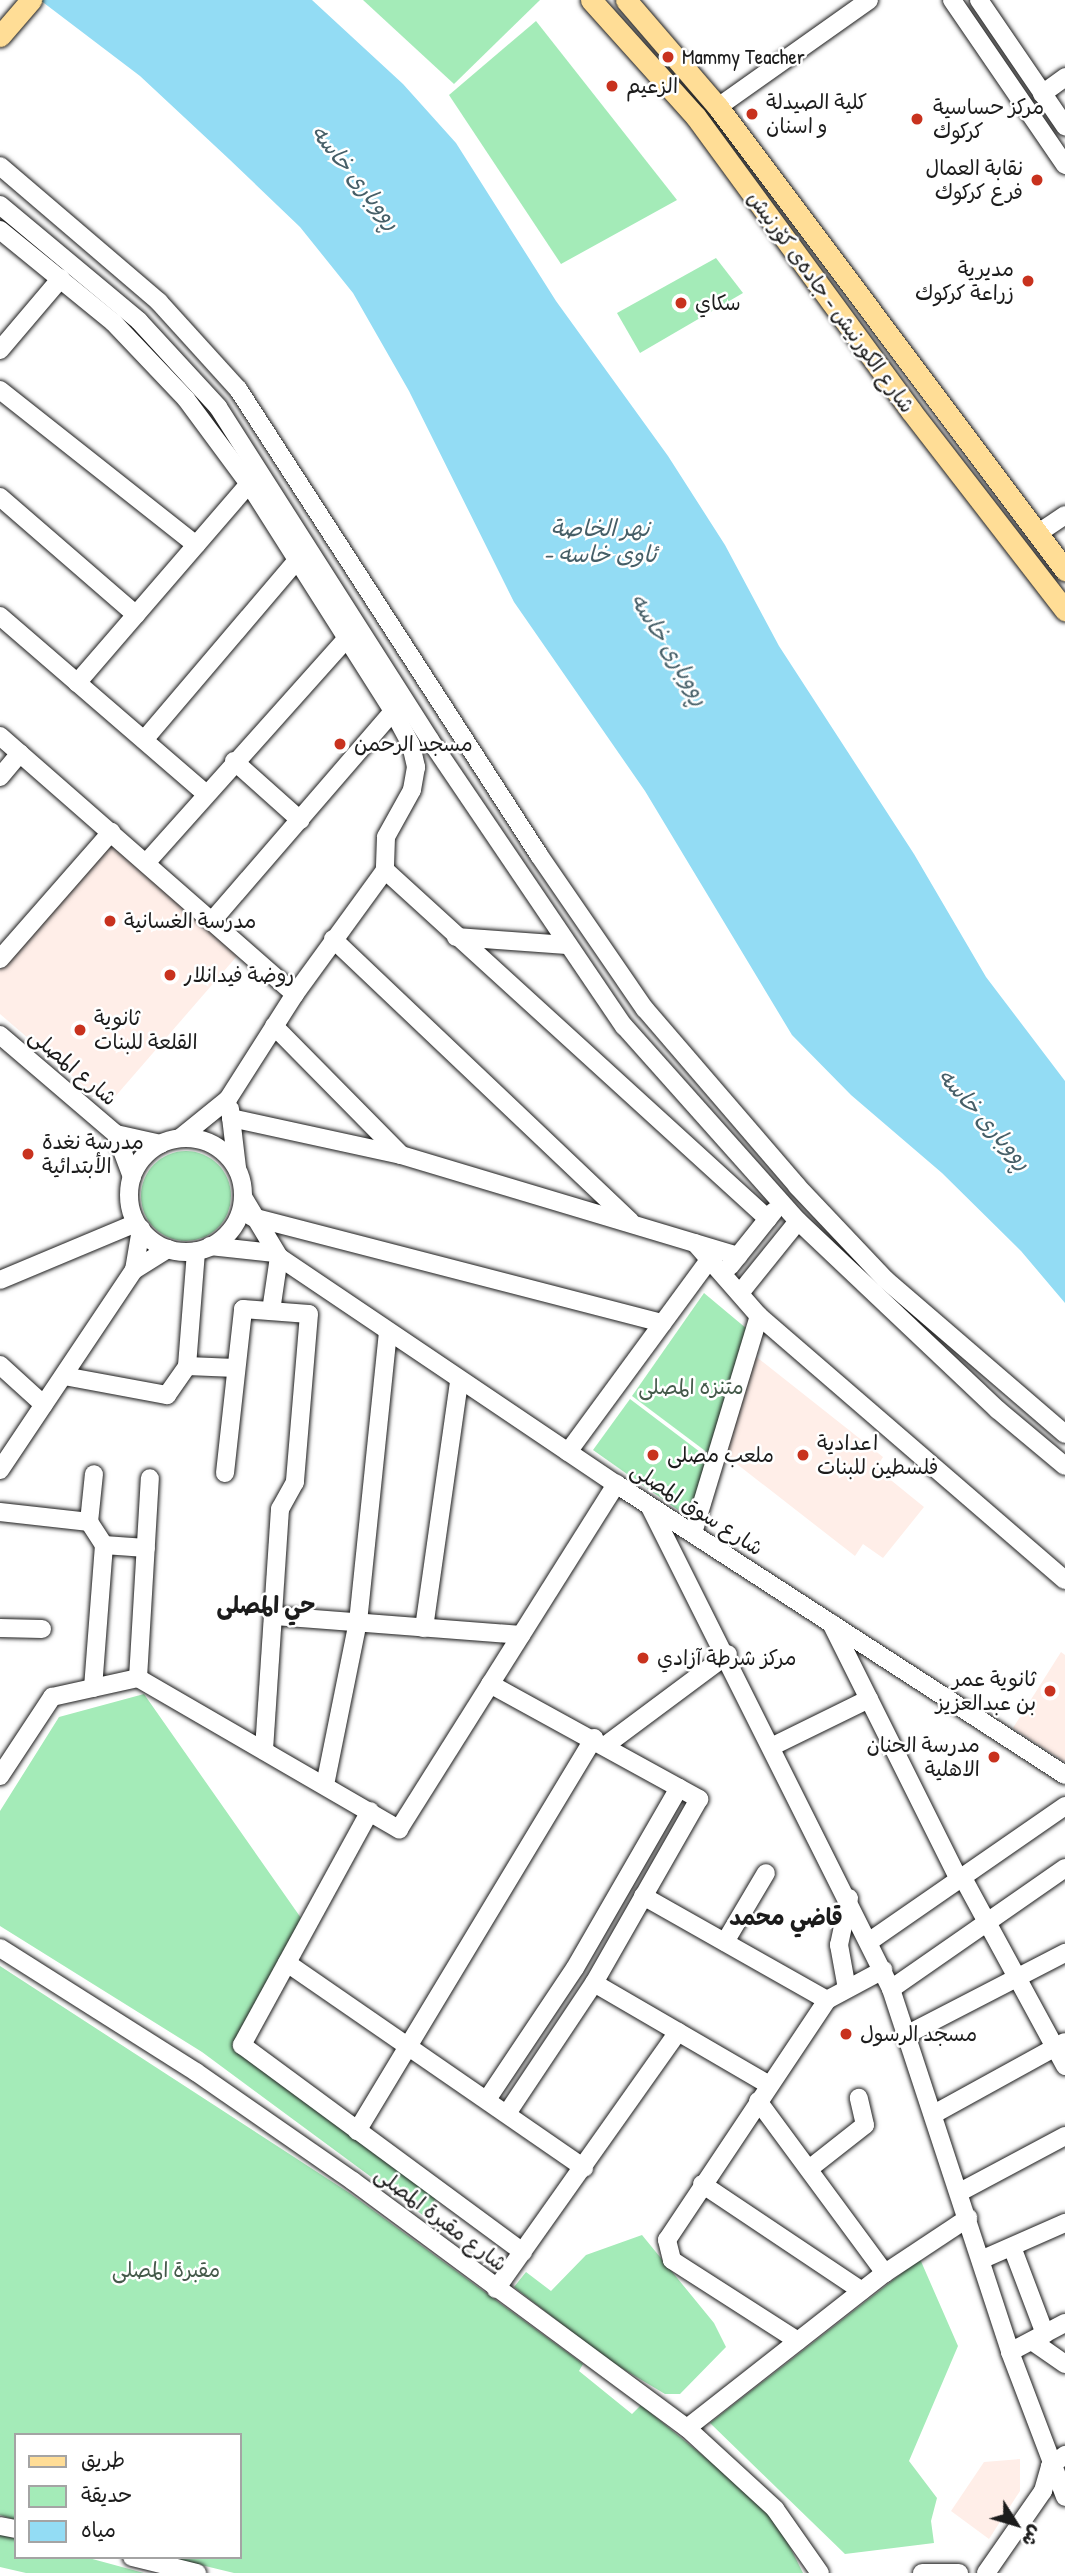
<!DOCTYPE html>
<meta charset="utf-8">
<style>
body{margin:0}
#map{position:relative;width:1065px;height:2573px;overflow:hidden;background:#fff;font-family:"Patrick Hand","Playpen Sans Arabic",sans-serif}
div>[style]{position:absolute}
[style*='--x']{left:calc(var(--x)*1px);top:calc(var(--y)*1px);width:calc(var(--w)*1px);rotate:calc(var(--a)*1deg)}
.built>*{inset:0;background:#ffeee8}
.green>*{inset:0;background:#a4ebb8}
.round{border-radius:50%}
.water>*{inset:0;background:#93dcf4}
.roads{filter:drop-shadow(0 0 2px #1c1c1c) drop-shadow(0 0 2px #1c1c1c)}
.minor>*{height:18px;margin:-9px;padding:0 9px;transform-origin:9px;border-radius:9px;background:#fff}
.minor>.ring{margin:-9px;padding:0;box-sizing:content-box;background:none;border:18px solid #fff;border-radius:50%}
.major>*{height:21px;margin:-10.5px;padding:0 10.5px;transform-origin:10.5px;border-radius:10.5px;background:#ffdd96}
.dots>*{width:19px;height:19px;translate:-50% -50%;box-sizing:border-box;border:4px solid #fff;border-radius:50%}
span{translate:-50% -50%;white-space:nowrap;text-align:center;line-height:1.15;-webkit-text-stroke:5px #fff;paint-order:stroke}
.poi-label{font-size:21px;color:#1c1c1c}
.left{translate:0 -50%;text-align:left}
.right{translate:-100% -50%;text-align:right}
.street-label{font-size:21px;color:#1c1c1c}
.park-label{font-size:21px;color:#455a4b}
.water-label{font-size:23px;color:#465f68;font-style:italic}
.neighbourhood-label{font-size:23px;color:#1c1c1c;font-weight:700}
.legend{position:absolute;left:14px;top:2433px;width:228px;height:126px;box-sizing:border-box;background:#fff;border:2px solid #a4a4a4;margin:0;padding:9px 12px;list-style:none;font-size:21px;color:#1c1c1c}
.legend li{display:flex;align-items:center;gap:14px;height:35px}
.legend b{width:35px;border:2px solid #a4a4a4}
.north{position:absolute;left:981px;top:2489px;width:70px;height:70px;-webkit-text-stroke:5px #fff;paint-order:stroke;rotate:127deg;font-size:19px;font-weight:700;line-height:28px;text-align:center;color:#1c1c1c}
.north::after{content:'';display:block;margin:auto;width:24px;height:32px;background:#1c1c1c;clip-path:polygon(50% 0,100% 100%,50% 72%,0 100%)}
</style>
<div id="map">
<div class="built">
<i style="clip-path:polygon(112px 841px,237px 956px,107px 1106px,0 1014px,0 970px)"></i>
<i style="clip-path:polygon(754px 1355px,883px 1457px,876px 1468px,924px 1507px,883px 1558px,863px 1544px,855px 1556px,724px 1454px)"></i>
<i style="clip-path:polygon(1061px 1652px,1065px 1655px,1065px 1762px,1013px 1728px)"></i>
<i style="clip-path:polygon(1020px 2459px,1020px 2491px,989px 2539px,951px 2511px,984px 2462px)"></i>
</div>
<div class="green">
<i style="clip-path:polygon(363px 0,540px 0,454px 84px)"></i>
<i style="clip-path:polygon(536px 21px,677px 200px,561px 264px,449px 95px)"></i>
<i style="clip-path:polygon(716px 258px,743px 293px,640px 353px,617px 313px)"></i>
<i class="round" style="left:141px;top:1151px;width:90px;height:90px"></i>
<i style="clip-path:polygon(704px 1293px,753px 1334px,712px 1456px,632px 1396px)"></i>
<i style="clip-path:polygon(630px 1399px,712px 1461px,695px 1522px,593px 1450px)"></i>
<i style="clip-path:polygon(144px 1694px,301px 1918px,236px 2044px,436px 2198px,424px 2216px,202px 2052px,0 1926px,0 1811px,59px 1717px)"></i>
<i style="clip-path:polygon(0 1966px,351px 2194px,583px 2364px,579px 2371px,632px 2414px,641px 2405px,751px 2495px,780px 2527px,803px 2573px,234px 2573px,168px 2557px,240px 2557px,240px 2435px,16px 2435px,16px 2520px,0 2515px)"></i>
<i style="clip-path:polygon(642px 2235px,714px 2323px,726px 2347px,680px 2394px,665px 2394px,608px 2360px,514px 2287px,526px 2272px,551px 2291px,586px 2255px)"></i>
<i style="clip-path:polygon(920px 2259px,958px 2346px,909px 2461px,937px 2498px,931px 2521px,934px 2543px,845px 2554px,710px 2423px)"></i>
<i style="clip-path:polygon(0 2534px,16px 2539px,16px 2557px,85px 2557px,144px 2573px,26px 2573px,0 2567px)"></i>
</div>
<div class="water">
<i style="clip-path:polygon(40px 0,312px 0,403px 84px,456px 143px,556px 301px,668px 456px,725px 545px,779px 646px,914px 854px,986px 977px,1065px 1081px,1065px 1303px,1021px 1251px,942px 1173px,851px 1095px,792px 1035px,645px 791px,514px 602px,409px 391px,353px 293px,300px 227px,229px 159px,140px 76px)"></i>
</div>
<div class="roads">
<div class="minor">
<i style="--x:952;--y:0;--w:200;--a:55.6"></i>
<i style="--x:979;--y:0;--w:153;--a:55.7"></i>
<i style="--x:1042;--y:94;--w:29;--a:-36"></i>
<i style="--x:718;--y:107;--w:185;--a:-35.3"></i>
<i style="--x:0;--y:166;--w:209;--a:40.5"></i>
<i style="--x:159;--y:302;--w:118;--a:47.8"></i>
<i style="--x:238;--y:389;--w:555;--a:57.14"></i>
<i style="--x:539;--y:855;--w:187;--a:55.5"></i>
<i style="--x:645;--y:1009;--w:233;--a:49.3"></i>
<i style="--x:797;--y:1186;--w:129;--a:46.6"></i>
<i style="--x:886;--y:1280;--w:236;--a:40.7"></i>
<i style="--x:0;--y:205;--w:181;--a:39.8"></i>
<i style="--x:139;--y:321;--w:117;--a:47.4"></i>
<i style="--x:218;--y:407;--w:395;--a:57.5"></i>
<i style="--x:430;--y:740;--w:346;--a:55.9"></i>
<i style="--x:624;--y:1026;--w:261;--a:48.3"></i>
<i style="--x:798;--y:1221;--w:275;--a:43.4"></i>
<i style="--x:998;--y:1410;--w:87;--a:39.9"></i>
<i style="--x:0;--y:230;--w:146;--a:39.2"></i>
<i style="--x:113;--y:322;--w:106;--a:46.5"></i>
<i style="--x:186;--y:399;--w:106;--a:53.5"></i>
<i style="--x:249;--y:484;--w:269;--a:57.6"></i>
<i style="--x:393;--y:711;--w:38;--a:62"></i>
<i style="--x:411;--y:745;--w:23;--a:77"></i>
<i style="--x:416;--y:767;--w:23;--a:100"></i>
<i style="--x:412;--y:790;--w:54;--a:119"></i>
<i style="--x:386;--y:837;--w:33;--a:92"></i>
<i style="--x:385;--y:870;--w:518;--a:42.34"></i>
<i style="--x:0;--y:350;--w:94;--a:-49.7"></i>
<i style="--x:0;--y:390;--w:250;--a:38.3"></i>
<i style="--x:0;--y:497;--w:180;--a:40.9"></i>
<i style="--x:1037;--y:534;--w:34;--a:-34"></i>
<i style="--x:0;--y:616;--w:271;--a:40.8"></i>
<i style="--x:77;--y:683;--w:263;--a:-49.2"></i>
<i style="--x:0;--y:736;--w:392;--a:41.2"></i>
<i style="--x:144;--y:740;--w:236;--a:-49.6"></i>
<i style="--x:234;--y:761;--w:89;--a:41.8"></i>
<i style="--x:0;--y:777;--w:31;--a:-50"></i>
<i style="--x:146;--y:863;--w:302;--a:-48.2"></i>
<i style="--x:212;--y:921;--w:277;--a:-49.2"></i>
<i style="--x:456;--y:937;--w:111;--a:4.1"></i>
<i style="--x:333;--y:939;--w:410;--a:43.5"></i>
<i style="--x:0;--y:959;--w:169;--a:-48.8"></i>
<i style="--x:274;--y:1026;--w:181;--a:45.4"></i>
<i style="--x:0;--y:1035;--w:153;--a:40.5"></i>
<i style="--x:116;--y:1134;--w:46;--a:12.5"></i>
<i style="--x:230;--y:1109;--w:59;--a:83.2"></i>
<i style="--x:231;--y:1118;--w:174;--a:12.3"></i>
<i style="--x:401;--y:1155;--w:352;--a:16.7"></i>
<i style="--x:116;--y:1134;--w:46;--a:69.6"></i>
<i style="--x:180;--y:1138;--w:62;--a:-39.1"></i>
<i style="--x:228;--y:1099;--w:125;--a:-57.5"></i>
<i style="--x:295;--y:994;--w:153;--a:-54"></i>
<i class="ring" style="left:129px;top:1138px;width:96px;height:96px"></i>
<i style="--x:243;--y:1197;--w:70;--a:59"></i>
<i style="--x:279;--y:1257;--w:406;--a:34"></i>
<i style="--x:616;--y:1484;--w:535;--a:32.95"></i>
<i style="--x:252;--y:1217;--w:424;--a:14.5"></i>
<i style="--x:695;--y:1243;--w:97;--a:48.8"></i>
<i style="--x:759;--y:1316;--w:404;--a:40.8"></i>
<i style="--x:210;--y:1246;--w:63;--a:6.3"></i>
<i style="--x:730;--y:1266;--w:70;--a:-51.3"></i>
<i style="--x:134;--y:1270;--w:40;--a:-32"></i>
<i style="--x:0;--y:1280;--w:147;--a:-22.7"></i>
<i style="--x:740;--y:1293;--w:92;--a:-51.1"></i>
<i style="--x:271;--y:1311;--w:55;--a:-81.6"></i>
<i style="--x:0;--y:1365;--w:59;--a:42.3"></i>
<i style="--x:187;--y:1366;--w:49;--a:2.3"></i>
<i style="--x:64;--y:1376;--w:105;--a:10.5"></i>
<i style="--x:167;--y:1395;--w:35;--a:-55"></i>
<i style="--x:187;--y:1366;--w:115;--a:-85.5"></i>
<i style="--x:568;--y:1452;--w:248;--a:-53.7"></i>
<i style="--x:0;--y:1470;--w:241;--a:-56.2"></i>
<i style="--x:134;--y:1270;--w:42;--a:-80.3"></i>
<i style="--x:225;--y:1473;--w:165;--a:-83.7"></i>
<i style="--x:243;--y:1309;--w:66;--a:4.3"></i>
<i style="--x:309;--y:1314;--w:169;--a:94.8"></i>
<i style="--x:295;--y:1482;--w:31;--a:119"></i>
<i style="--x:280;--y:1509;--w:242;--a:93.8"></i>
<i style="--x:650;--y:1507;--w:539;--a:63.43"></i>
<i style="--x:891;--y:1989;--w:382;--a:71.8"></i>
<i style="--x:1010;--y:2352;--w:155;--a:69.2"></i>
<i style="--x:0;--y:1512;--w:90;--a:6.4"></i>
<i style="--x:693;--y:1533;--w:227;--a:-73.1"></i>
<i style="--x:104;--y:1545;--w:42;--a:4.1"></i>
<i style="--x:275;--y:1616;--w:247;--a:4.4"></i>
<i style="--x:831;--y:1623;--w:287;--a:63.5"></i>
<i style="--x:0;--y:1628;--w:42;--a:1.4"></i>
<i style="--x:424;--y:1628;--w:249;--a:-81.9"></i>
<i style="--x:138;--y:1678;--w:200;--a:-86.6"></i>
<i style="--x:490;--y:1684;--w:239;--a:28.8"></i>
<i style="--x:699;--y:1799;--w:212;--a:119.7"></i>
<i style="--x:594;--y:1983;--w:155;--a:123.7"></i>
<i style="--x:93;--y:1688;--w:143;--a:-85.6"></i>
<i style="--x:104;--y:1545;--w:27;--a:-123"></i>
<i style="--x:89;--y:1522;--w:48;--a:-84.1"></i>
<i style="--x:606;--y:1745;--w:152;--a:-36.7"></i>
<i style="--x:773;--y:1746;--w:107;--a:-26.1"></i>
<i style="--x:0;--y:1776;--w:95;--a:-56.6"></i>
<i style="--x:52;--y:1697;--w:88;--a:-12.5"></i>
<i style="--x:138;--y:1678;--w:302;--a:30.1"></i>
<i style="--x:399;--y:1829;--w:408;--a:-57.8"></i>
<i style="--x:325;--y:1785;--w:166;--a:-78.6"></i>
<i style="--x:358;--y:1622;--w:291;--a:-84.1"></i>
<i style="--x:370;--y:1811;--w:267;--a:118.7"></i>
<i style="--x:242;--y:2045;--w:349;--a:36.4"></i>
<i style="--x:963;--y:1878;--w:214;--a:61.5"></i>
<i style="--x:643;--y:1896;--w:211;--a:29.5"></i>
<i style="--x:870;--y:1941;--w:237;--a:-34.7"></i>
<i style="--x:725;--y:1942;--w:80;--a:-59.3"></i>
<i style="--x:0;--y:1948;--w:232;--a:32.3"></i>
<i style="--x:196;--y:2072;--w:191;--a:34.8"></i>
<i style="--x:353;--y:2181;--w:415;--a:36.5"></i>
<i style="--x:687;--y:2428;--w:120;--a:42.6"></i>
<i style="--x:775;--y:2509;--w:78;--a:54.9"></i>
<i style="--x:287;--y:1963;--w:361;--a:34.6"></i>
<i style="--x:594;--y:1983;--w:203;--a:30.2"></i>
<i style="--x:847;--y:1989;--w:45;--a:-100.3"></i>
<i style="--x:839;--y:1945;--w:48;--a:-78"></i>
<i style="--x:891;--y:1989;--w:212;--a:-34.8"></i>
<i style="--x:908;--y:2034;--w:177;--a:-27.3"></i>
<i style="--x:488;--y:2098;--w:156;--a:-56.2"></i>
<i style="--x:575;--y:1968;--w:208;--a:-60"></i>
<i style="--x:758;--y:2101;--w:214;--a:53.6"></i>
<i style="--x:934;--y:2114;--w:149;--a:-28.8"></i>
<i style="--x:357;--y:2131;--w:459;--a:-58.9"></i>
<i style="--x:809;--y:2169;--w:71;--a:-38.2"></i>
<i style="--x:865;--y:2125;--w:28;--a:-103"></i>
<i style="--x:702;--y:2184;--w:192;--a:33.8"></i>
<i style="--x:960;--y:2192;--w:119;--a:-28.1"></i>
<i style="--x:1012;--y:2247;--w:93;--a:69.2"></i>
<i style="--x:983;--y:2259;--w:90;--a:-23.7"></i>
<i style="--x:496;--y:2289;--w:315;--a:-54.7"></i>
<i style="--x:798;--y:2341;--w:150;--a:-147.3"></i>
<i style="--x:672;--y:2260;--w:21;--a:-104"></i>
<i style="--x:667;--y:2240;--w:288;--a:-56.3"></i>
<i style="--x:827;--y:2000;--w:64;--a:-28.2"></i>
<i style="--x:1032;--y:2341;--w:40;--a:34.9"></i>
<i style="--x:1010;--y:2352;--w:62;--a:-27.8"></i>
<i style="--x:687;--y:2428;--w:251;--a:-38.1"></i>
<i style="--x:885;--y:2273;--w:100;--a:-33.5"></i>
<i style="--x:0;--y:2526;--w:16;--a:11"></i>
<i style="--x:132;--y:2557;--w:67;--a:13.8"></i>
<i style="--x:922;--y:2573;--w:37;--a:0"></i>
<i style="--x:986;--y:2573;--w:100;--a:-55.2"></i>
<i style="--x:1043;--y:2491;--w:26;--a:-74"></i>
<i style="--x:1050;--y:2466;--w:19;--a:-36"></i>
</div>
<div class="major">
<i style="--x:591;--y:0;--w:157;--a:48.1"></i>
<i style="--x:696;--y:117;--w:364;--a:53.8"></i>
<i style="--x:911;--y:411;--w:252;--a:52.3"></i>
<i style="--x:626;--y:0;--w:141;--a:49.3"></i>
<i style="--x:718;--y:107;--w:579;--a:53.15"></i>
<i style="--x:0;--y:36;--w:48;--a:-49.3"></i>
</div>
</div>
<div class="dots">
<i style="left:668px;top:57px;background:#c8321e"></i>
<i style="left:612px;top:86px;background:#c8321e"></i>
<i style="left:752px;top:114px;background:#c8321e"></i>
<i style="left:917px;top:119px;background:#c8321e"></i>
<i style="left:1037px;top:180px;background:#c8321e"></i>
<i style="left:1028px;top:281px;background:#c8321e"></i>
<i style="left:681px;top:303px;background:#c8321e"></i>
<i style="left:340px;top:744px;background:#c8321e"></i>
<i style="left:110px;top:921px;background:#c8321e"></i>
<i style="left:170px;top:975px;background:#c8321e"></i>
<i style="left:80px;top:1030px;background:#c8321e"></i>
<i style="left:28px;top:1154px;background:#c8321e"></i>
<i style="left:653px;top:1455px;background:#c8321e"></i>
<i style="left:803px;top:1455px;background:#c8321e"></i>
<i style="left:643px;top:1658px;background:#c8321e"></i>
<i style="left:1050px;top:1691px;background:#c8321e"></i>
<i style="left:994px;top:1757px;background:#c8321e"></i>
<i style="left:846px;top:2034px;background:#c8321e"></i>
</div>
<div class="poi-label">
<span class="left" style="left:682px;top:57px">Mammy Teacher</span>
<span class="left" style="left:626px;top:86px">الزعيم</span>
<span class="left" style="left:766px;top:114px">كلية الصيدلة<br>و اسنان</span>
<span class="left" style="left:933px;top:119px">مركز حساسية<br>كركوك</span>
<span class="right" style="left:1023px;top:180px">نقابة العمال<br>فرع كركوك</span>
<span class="right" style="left:1014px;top:281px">مديرية<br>زراعة كركوك</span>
<span class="left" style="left:695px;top:303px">سكاي</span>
<span class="left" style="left:354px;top:744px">مسجد الرحمن</span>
<span class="left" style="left:124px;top:921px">مدرسة الغسانية</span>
<span class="left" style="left:184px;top:975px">روضة فيدانلار</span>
<span class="left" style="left:94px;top:1030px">ثانوية<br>القلعة للبنات</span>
<span class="left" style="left:42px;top:1154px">مدرسة نغدة<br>الأبتدائية</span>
<span class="left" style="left:817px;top:1455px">اعدادية<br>فلسطين للبنات</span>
<span class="left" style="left:667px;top:1455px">ملعب مصلى</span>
<span class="left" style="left:657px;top:1658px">مركز شرطة آزادي</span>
<span class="right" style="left:1036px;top:1691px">ثانوية عمر<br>بن عبدالعزيز</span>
<span class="right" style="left:980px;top:1757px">مدرسة الحنان<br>الاهلية</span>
<span class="left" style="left:860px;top:2034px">مسجد الرسول</span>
</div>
<div class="street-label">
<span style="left:831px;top:302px;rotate:54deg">شارع الكورنيش - جادەی کۆرنیش</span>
<span style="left:73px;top:1067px;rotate:40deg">شارع المصلى</span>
<span style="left:697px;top:1509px;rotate:33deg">شارع سوق المصلى</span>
<span style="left:441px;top:2219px;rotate:37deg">شارع مقبرة المصلى</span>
</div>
<div class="park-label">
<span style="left:691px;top:1387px">متنزه المصلى</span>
<span style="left:166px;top:2270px">مقبرة المصلى</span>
</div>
<div class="water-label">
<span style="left:356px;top:177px;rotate:51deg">ڕووباری خاسە</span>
<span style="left:600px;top:541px">نهر الخاصة<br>- ئاوی خاسە</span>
<span style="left:670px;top:649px;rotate:58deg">ڕووباری خاسە</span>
<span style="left:985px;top:1119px;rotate:48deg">ڕووباری خاسە</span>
</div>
<div class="neighbourhood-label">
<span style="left:266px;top:1605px">حي المصلى</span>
<span style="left:786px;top:1917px">قاضي محمد</span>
</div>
<ul class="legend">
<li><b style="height:9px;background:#ffdd96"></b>طريق</li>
<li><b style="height:19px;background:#a4ebb8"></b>حديقة</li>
<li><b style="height:19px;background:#93dcf4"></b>مياه</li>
</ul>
<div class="north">ش</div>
</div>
